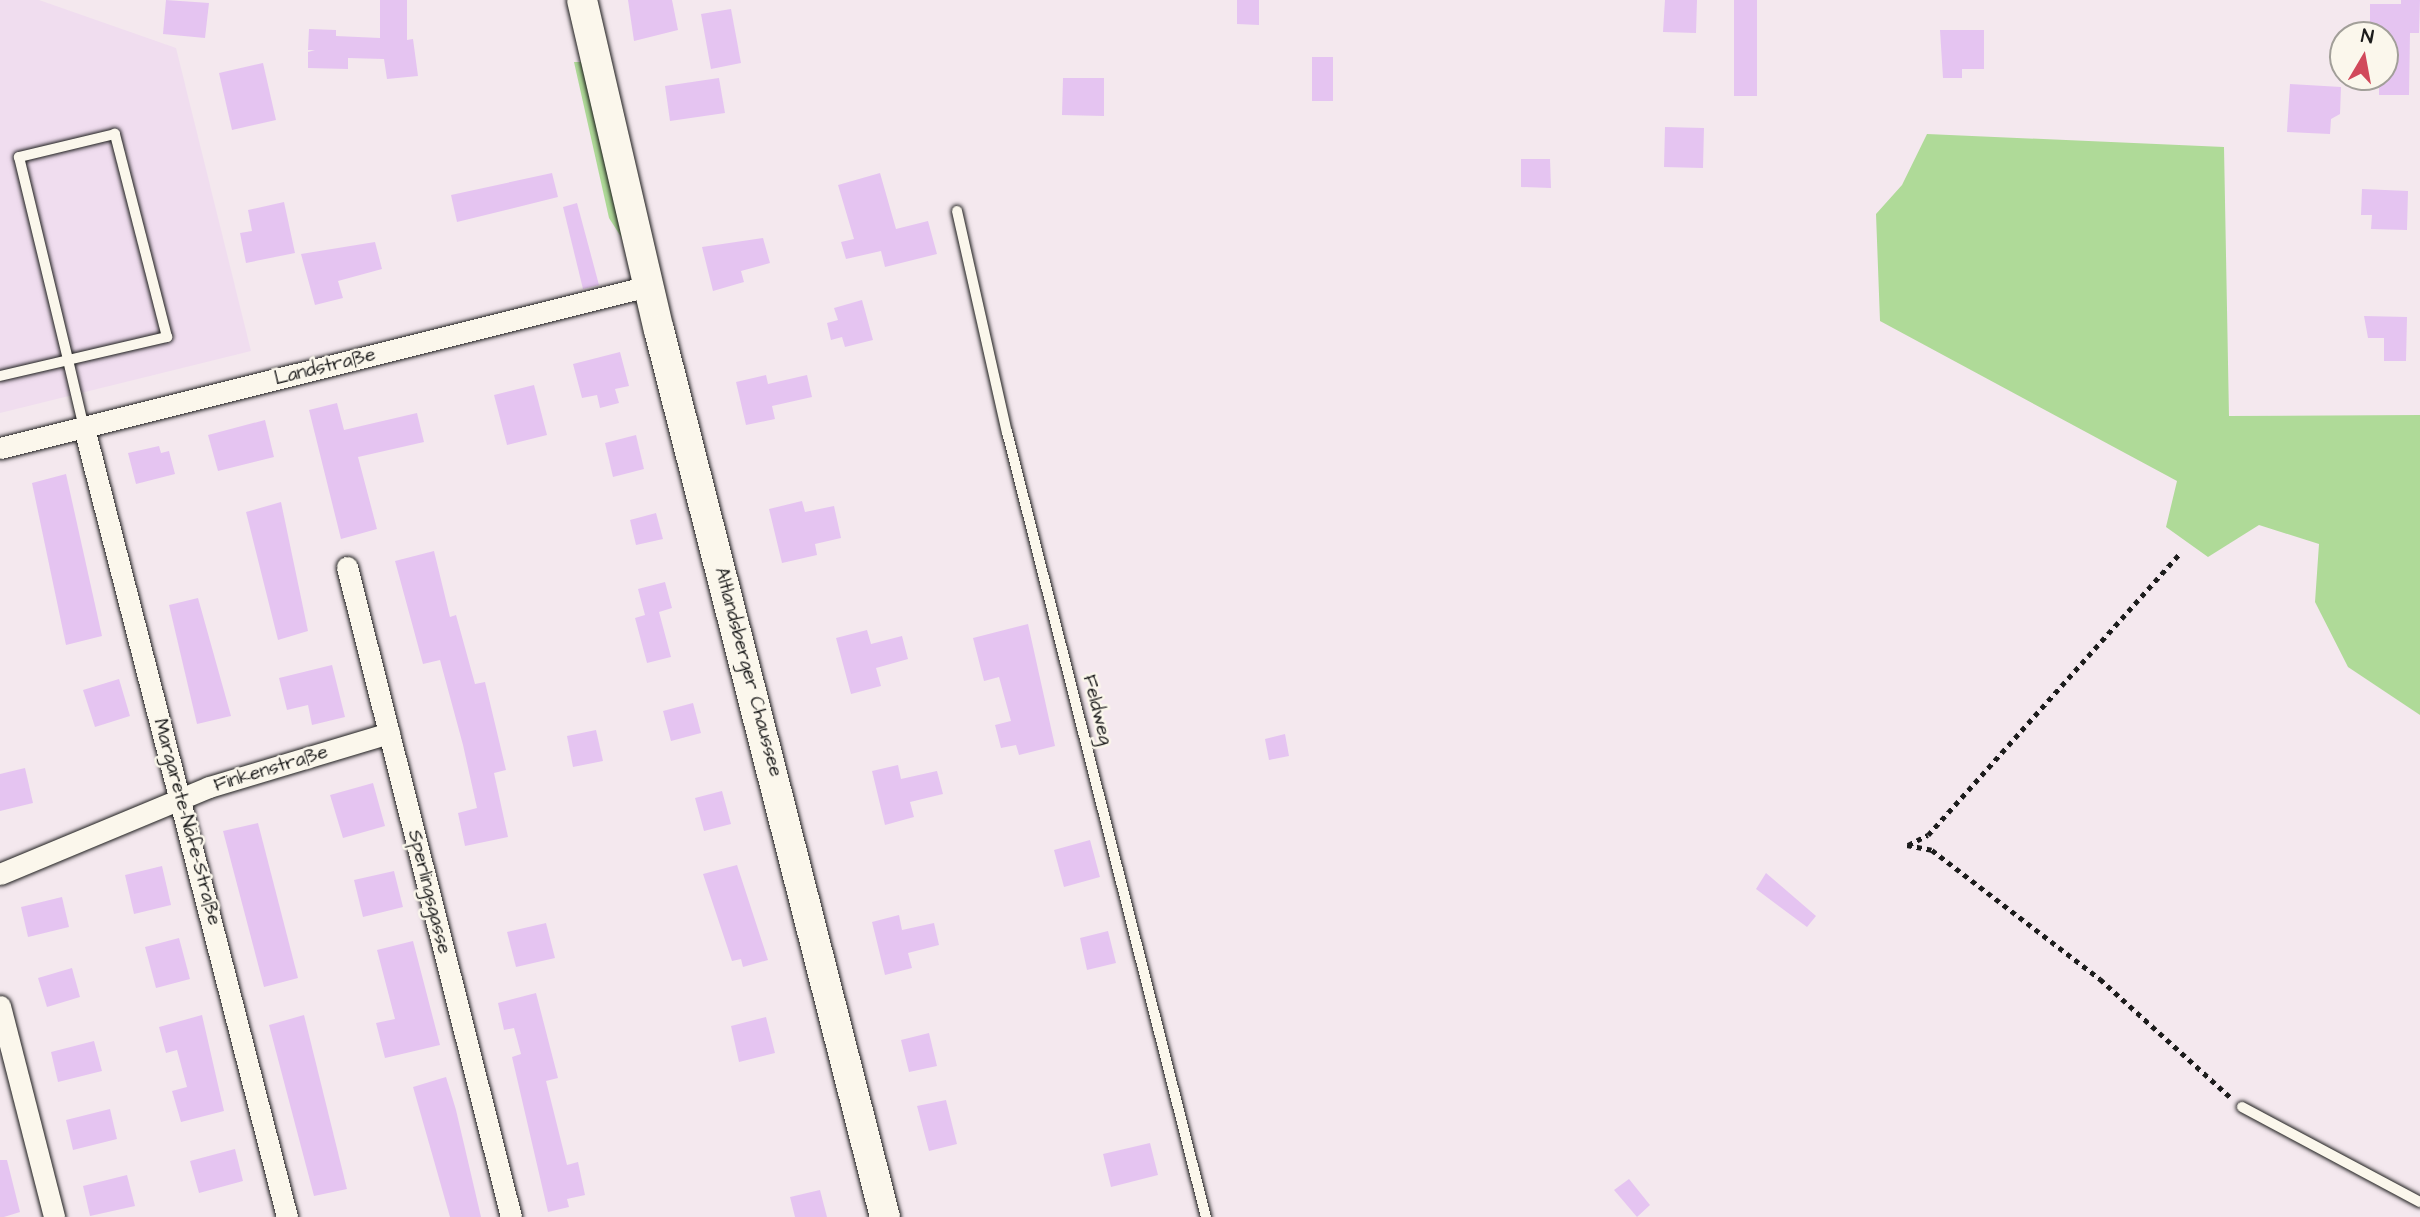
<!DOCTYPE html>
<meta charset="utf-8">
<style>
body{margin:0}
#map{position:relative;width:2420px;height:1217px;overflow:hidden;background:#f4e8ee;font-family:"Architects Daughter",sans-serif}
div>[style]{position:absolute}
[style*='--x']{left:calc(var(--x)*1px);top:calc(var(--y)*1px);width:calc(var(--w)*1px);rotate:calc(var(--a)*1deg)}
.built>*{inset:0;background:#f0ddef}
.green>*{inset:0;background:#afda98}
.building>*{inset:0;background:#e5c4f1}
.path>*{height:4.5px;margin-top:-2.25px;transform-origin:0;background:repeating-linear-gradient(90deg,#1c1c1c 0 5px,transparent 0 10px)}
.roads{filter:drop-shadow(0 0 2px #1c1c1c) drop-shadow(0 0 2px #1c1c1c)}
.service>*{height:10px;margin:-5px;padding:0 5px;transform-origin:5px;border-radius:5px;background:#fbf7ec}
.minor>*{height:21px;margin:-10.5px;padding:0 10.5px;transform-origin:10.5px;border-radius:10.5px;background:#fbf7ec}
.secondary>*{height:30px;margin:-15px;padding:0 15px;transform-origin:15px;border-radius:15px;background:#fbf7ec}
span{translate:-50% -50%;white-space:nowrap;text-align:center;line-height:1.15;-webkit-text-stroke:5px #fbf7ec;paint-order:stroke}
.street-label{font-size:19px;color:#1c1c1c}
.north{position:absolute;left:2329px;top:21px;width:70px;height:70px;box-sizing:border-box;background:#fbf7ec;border:2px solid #a29f99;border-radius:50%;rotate:10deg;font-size:19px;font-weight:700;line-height:28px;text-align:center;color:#1c1c1c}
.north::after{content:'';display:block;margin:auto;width:24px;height:32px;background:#d1495b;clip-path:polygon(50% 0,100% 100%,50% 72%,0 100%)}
</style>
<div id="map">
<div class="built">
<i style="clip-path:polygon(0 0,39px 0,176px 48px,251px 351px,0 413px)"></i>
</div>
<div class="green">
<i style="clip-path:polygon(574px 62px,586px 62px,625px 243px,609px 218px)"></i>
<i style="clip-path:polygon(1927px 134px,2224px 147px,2229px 416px,2420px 415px,2420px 715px,2348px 667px,2315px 602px,2319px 544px,2259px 525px,2208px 557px,2166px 527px,2177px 481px,1880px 321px,1876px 214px,1902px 185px)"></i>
</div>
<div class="building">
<i style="clip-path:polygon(166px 0,209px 3px,205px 38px,163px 34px)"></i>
<i style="clip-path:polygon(380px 0,407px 0,407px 40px,413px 39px,418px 76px,387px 79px,384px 59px,348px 58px,348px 69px,308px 68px,308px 52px,315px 50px,308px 50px,309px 29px,336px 30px,336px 36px,380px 38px)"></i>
<i style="clip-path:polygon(628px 0,672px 0,678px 30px,634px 41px)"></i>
<i style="clip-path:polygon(1237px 0,1259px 0,1259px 25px,1237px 24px)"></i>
<i style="clip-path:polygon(1665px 0,1697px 0,1696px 33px,1663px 32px)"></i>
<i style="clip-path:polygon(1734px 0,1757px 0,1757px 96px,1734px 96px)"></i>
<i style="clip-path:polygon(2401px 0,2420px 0,2419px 33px,2410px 33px,2409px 95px,2379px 95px,2379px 77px,2385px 77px,2385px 32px,2370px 32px,2370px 4px,2401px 4px)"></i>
<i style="clip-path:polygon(731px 9px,741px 63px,711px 69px,701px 14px)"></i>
<i style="clip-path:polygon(1940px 30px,1984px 30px,1984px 69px,1962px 69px,1962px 78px,1943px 78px)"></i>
<i style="clip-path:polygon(1312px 57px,1333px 57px,1333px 101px,1312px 101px)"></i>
<i style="clip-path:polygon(263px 63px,276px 120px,232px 130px,219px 73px)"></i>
<i style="clip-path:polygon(719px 78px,725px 113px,670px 121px,665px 86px)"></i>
<i style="clip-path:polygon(1063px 78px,1104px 78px,1104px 116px,1062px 115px)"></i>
<i style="clip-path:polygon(2290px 84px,2341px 87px,2340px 114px,2331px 119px,2330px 134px,2287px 132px)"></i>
<i style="clip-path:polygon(1665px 127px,1704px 128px,1703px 168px,1664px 167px)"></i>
<i style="clip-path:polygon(1521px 159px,1550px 159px,1551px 188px,1521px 187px)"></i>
<i style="clip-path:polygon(552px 173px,558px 197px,457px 222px,451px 195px)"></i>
<i style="clip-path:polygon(880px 173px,896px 229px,928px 221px,937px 254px,885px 267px,881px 251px,846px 259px,841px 242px,854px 239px,838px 185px)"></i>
<i style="clip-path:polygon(2362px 189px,2408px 191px,2407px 230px,2371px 229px,2372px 215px,2361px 215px)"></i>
<i style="clip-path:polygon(284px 202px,295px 253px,246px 263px,240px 233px,252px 231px,248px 210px)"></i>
<i style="clip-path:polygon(577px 203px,599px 285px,583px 289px,563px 207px)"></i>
<i style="clip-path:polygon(763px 238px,770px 263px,741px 271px,744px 282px,713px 291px,702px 247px)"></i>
<i style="clip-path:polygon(375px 242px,382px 269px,338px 281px,343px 298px,315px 305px,301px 254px)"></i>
<i style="clip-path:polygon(862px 300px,873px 340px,845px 347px,842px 337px,831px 340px,827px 323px,838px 320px,834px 308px)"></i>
<i style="clip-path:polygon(2364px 316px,2407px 317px,2406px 361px,2384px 361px,2384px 338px,2368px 338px)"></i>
<i style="clip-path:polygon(620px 352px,629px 386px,615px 389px,619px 403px,600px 408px,597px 395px,582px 398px,573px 364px)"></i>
<i style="clip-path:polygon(766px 375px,768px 384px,807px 375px,812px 397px,772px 406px,775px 419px,746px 425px,736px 382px)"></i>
<i style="clip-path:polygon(534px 385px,547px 435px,507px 445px,494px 395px)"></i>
<i style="clip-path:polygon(337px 403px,344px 430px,417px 413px,424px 442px,358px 457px,377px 529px,341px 539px,309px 410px)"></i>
<i style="clip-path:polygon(265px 420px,274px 457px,218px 471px,208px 435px)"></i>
<i style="clip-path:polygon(636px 435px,644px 469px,613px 477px,605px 443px)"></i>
<i style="clip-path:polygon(159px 446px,161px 453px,169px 451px,175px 474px,136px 484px,128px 453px)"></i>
<i style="clip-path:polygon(66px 474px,102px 636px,66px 645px,32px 483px)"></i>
<i style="clip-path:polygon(802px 501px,805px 512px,834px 506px,841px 538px,815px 544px,817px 555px,782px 563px,769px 509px)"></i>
<i style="clip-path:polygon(281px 502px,308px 631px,278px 640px,246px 512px)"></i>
<i style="clip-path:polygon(656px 513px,663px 539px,636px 545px,630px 520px)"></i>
<i style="clip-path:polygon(434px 551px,450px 617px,456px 615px,475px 684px,485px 682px,506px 770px,494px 773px,508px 837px,465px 846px,458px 813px,477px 808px,463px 745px,440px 660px,423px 664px,395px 561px)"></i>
<i style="clip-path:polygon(665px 582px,672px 608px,659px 612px,671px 657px,647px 663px,635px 618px,645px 615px,638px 589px)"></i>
<i style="clip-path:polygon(198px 598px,231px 716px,197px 724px,169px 605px)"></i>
<i style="clip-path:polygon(1028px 624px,1055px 746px,1019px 755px,1016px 745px,1001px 748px,995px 725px,1011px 721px,999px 677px,984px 681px,973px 638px)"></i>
<i style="clip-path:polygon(867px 630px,871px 644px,902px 636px,908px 659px,876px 668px,881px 686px,851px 694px,836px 638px)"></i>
<i style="clip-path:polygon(332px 665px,345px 717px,312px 725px,308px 705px,287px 710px,279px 678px)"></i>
<i style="clip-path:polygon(119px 679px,130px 716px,95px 727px,83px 690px)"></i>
<i style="clip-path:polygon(693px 703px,701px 733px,671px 741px,663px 711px)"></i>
<i style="clip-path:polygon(596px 730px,603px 761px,573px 767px,567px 736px)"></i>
<i style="clip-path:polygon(1285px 734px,1289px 756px,1269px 760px,1265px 739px)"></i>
<i style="clip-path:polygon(898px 765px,901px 779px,937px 771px,943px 794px,910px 802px,914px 817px,885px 825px,872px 771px)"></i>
<i style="clip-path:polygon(25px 768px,33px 803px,0 811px,0 774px)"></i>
<i style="clip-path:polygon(373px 783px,385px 826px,343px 838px,330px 795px)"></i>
<i style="clip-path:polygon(722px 791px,731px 824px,704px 831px,695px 798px)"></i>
<i style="clip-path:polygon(258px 823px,298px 978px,264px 987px,223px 831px)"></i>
<i style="clip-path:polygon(1090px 840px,1100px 877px,1064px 887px,1054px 850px)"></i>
<i style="clip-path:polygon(737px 865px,768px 960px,743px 967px,741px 959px,732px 961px,703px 874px)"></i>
<i style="clip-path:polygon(162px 866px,171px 905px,134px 914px,125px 875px)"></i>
<i style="clip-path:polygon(394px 871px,403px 907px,363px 917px,354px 880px)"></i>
<i style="clip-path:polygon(1766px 873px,1816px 916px,1807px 927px,1756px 889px)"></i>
<i style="clip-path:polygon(62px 897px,69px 927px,28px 937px,21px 907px)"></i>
<i style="clip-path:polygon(899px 915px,902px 930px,934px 923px,939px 945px,908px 953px,912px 968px,885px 975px,872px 922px)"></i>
<i style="clip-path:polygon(546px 923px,555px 958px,516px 967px,507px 932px)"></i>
<i style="clip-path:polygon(1108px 931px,1116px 963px,1087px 970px,1080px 938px)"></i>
<i style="clip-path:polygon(179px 938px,190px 979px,156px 988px,145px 947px)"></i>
<i style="clip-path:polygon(413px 941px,440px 1045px,385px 1058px,376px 1023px,395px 1019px,377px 950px)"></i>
<i style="clip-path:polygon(72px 968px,80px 997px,47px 1007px,38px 978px)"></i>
<i style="clip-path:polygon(536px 993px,558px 1078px,546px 1081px,567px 1165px,578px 1162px,585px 1195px,567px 1199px,569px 1207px,548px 1212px,512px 1057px,521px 1054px,514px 1028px,504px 1030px,498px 1003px)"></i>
<i style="clip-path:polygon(202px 1015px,224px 1111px,181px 1122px,172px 1091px,187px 1087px,177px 1050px,166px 1053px,159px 1027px)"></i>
<i style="clip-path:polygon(304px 1015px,347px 1189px,314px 1196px,269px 1025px)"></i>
<i style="clip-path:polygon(766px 1017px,775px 1053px,739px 1062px,731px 1026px)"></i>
<i style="clip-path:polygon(929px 1033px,937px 1066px,909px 1072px,901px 1040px)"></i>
<i style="clip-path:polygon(94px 1041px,102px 1071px,58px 1082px,51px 1052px)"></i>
<i style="clip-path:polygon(446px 1077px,456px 1110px,481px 1217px,450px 1217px,413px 1087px)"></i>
<i style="clip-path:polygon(946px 1100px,957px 1144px,929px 1151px,917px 1106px)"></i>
<i style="clip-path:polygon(110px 1109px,117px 1139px,73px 1150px,66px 1120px)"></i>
<i style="clip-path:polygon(1150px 1143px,1158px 1175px,1111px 1187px,1103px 1154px)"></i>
<i style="clip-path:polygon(235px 1149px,243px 1181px,199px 1193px,190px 1161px)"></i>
<i style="clip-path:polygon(0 1160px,7px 1160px,20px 1212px,4px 1217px,0 1217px)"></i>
<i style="clip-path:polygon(127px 1175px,135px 1206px,90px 1216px,83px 1186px)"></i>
<i style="clip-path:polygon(1629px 1179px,1650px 1205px,1637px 1217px,1614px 1190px)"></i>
<i style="clip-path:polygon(820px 1190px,827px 1217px,795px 1217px,790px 1197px)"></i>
</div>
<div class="path">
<i style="--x:1907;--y:845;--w:25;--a:11"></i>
<i style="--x:1932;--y:850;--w:212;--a:37.5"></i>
<i style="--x:2100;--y:979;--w:176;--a:42.2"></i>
<i style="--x:1908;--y:845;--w:22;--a:-27"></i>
<i style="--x:1928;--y:835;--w:377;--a:-48.2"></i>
</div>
<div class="roads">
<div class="service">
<i style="--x:957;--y:211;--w:227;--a:77.3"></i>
<i style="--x:1007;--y:432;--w:810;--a:75.78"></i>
<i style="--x:0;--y:376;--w:70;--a:-13.2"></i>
<i style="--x:68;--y:360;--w:102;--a:-13.1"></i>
<i style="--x:167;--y:337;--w:210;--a:-104.4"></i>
<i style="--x:115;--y:134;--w:99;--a:166.5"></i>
<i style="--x:19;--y:157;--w:209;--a:76.4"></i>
<i style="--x:68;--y:360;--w:70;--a:76.8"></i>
<i style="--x:2242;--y:1107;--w:202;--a:28.1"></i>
</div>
<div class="minor">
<i style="--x:84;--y:428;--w:815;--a:75.57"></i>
<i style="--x:0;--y:448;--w:669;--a:-14.02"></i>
<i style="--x:347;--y:567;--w:670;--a:75.84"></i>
<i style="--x:0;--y:874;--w:226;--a:-22.6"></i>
<i style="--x:209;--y:787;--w:188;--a:-16.7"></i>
<i style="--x:0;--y:1006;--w:218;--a:75.6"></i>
</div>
<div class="secondary">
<i style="--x:582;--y:0;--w:339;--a:76.9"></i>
<i style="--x:659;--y:330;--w:915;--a:75.71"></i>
</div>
</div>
<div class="street-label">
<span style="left:325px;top:367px;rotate:-14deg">Landstraße</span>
<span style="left:748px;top:672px;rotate:75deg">Altlandsberger Chaussee</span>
<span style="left:1097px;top:710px;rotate:76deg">Feldweg</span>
<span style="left:271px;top:769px;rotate:-17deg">Finkenstraße</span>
<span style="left:187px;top:822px;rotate:75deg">Margarete-Näfe-Straße</span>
<span style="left:429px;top:892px;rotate:76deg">Sperlingsgasse</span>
</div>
<div class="north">N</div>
</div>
